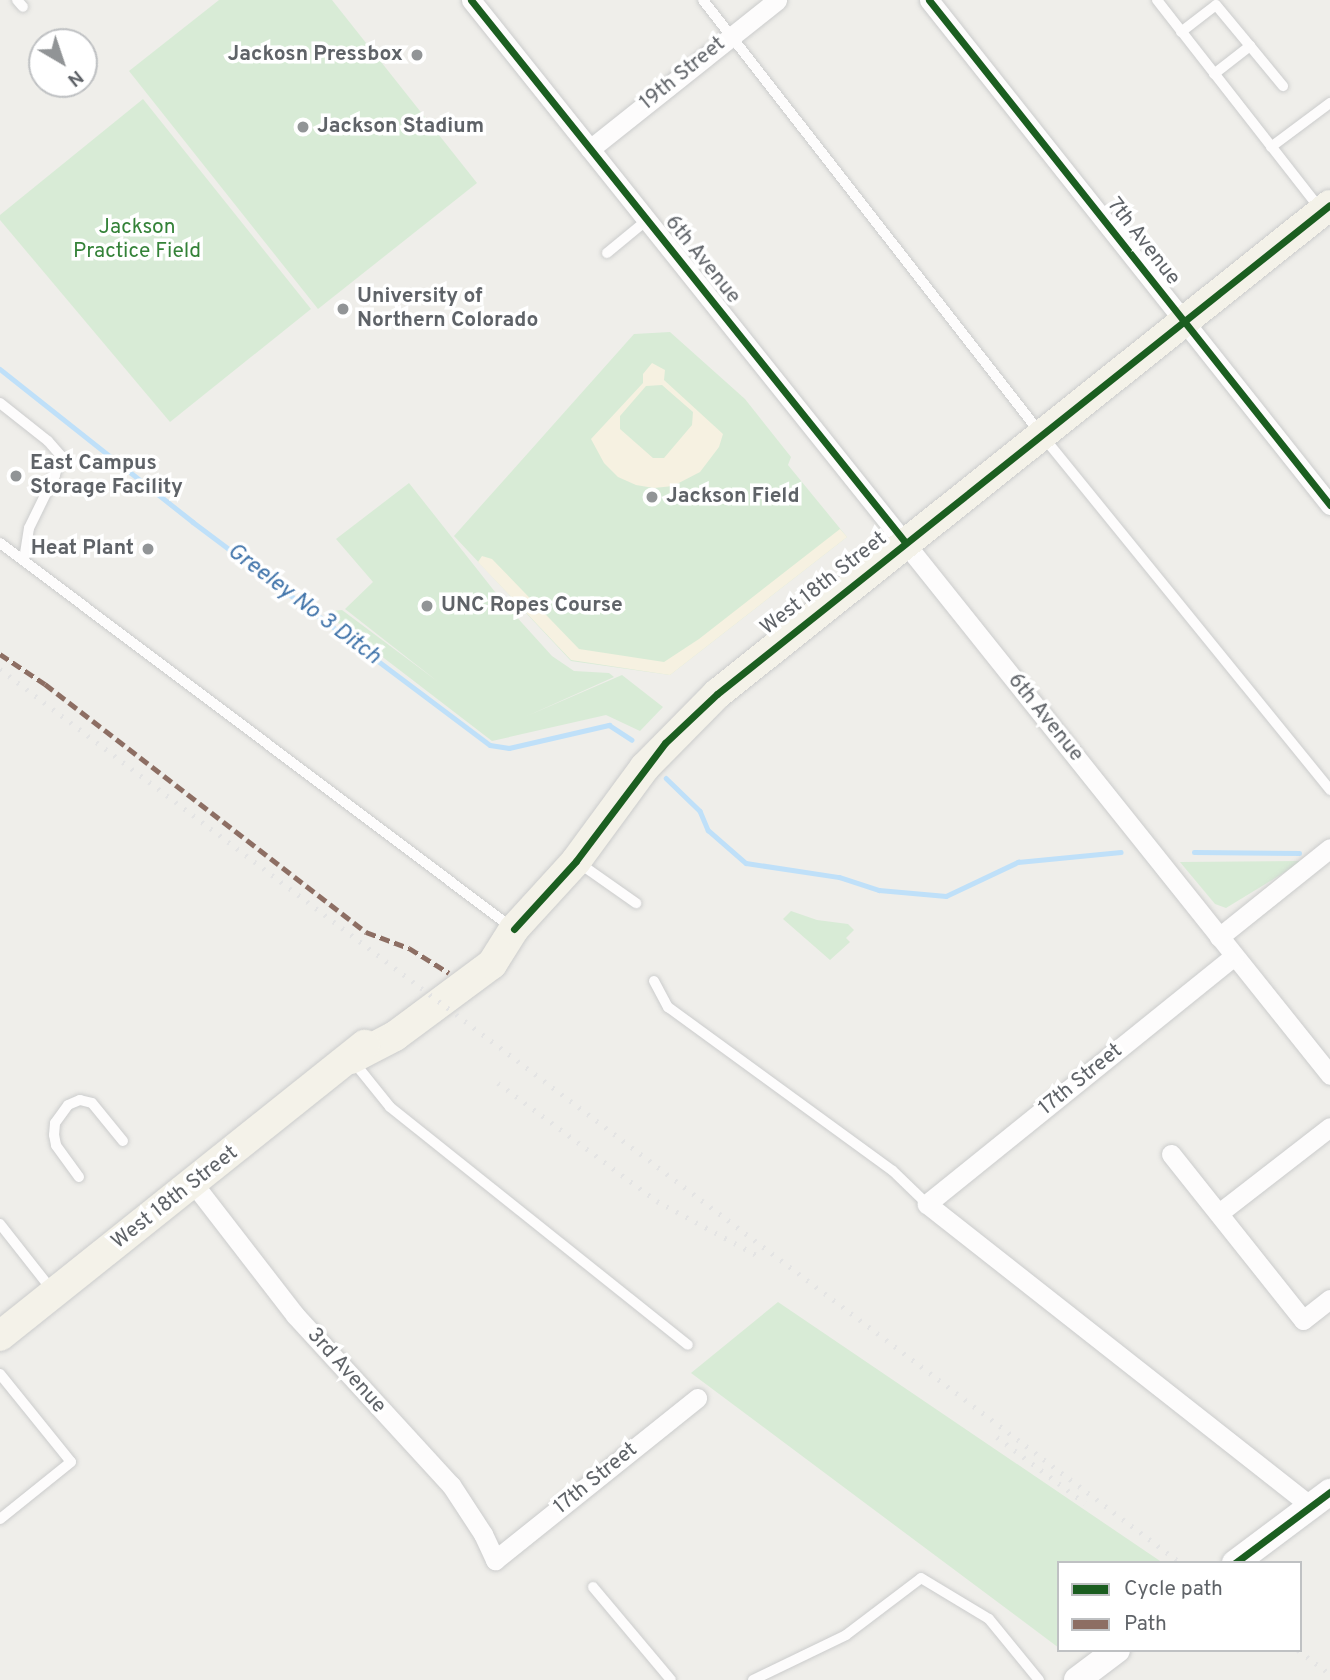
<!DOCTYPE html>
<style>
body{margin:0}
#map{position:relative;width:1330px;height:1680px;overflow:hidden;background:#efeeea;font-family:Overpass,sans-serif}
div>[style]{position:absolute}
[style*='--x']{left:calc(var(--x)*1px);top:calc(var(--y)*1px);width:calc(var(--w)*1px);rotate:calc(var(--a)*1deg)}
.green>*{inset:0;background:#d8ebd6}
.sand>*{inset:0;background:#f6f1e1}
.stream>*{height:4.5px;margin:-2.25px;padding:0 2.25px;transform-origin:2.25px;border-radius:2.25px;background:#bfe0f9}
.roads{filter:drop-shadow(0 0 2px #cbcccc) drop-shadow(0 0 2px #cbcccc)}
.lane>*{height:10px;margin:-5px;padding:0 5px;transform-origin:5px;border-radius:5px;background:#fdfcfc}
.street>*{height:19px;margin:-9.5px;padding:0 9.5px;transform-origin:9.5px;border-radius:9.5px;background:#fdfcfc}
.secondary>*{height:26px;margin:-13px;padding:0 13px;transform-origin:13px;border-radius:13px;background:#fdfcfc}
.primary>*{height:30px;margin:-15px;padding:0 15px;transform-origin:15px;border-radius:15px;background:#f4f2e9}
.rail>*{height:4.5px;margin-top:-2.25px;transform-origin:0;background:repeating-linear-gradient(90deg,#e4e4e4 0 2px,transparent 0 11px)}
.quiet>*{height:5px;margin-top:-2.5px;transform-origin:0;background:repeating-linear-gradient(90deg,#8d6e63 0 10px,transparent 0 15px)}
.cycleway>*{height:7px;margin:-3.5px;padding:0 3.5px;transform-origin:3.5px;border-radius:3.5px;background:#1b5e20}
.dots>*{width:19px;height:19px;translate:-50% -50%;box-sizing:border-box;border:4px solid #fff;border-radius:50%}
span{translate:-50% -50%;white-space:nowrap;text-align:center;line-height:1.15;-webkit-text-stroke:7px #fff;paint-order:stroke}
.poi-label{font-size:21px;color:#5f6368;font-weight:700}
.right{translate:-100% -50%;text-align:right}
.left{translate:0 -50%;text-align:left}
.street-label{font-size:21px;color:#5f6368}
.park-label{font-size:21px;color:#348238}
.water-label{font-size:23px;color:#4174aa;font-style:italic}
.legend{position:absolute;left:1057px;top:1561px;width:245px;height:91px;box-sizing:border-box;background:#fff;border:2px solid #bfc1c3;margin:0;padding:9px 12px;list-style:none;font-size:21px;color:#5f6368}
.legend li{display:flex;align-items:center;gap:14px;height:35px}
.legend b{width:35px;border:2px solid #bfc1c3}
.north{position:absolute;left:28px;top:28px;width:70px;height:70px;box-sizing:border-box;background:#fff;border:2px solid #bfc1c3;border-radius:50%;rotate:141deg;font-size:19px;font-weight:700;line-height:28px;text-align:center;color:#5f6368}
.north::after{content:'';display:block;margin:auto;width:24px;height:32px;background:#919496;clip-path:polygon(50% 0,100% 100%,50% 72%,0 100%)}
</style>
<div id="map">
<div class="green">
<i style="clip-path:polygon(219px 0,332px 0,477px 183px,318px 309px,129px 71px)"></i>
<i style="clip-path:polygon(143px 99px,311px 309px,170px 422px,0 220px,0 215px)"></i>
<i style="clip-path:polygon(670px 332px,745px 399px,791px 457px,788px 465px,847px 537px,670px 675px,571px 661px,454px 536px,634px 334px)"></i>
<i style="clip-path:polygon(409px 483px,503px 602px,552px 656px,574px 671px,609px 673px,614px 677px,527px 716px,622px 675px,663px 707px,640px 731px,606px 715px,492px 741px,324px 612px,342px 610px,437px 681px,345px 609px,373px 582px,336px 539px)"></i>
<i style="clip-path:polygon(1303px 861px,1226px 908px,1215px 904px,1180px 862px)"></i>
<i style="clip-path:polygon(791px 911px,817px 920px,848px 924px,854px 930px,846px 938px,850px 942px,830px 960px,783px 919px)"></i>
<i style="clip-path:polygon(778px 1302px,1163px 1563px,1059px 1563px,1059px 1648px,691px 1373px)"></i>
</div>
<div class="sand">
<i style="clip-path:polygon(evenodd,652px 363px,665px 370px,664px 380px,723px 434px,719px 447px,700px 472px,673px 486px,654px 488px,636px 485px,618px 477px,604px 463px,591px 439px,643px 383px,643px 374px,652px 363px,662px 385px,693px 412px,692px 425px,664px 458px,653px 458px,620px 429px,620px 416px,646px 386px,662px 385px)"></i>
<i style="clip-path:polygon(840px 529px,847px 537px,670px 675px,571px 660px,478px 562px,482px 556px,492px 559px,579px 649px,664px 662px,699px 639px)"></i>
</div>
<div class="stream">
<i style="--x:0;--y:369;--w:246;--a:38.4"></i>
<i style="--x:193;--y:522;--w:371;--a:36.9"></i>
<i style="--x:490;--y:745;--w:19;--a:9"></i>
<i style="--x:509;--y:748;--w:103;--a:-13"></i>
<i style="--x:609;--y:725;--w:27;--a:33"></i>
<i style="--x:666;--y:778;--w:47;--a:44.1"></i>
<i style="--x:700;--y:811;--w:21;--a:67"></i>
<i style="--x:708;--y:830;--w:50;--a:41"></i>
<i style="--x:746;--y:863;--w:94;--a:8.6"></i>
<i style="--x:839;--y:877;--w:42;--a:18"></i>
<i style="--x:879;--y:890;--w:67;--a:5.1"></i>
<i style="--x:946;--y:896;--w:80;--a:-25.3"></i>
<i style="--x:1018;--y:862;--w:103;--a:-5.5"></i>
<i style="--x:1194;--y:852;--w:105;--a:0.5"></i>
</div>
<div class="roads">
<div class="lane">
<i style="--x:17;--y:0;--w:9;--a:49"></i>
<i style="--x:703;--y:0;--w:550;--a:52.09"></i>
<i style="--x:1041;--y:434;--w:459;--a:50.9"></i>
<i style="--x:1157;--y:0;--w:265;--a:52"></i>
<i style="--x:1181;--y:32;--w:44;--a:-37.6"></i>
<i style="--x:1216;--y:5;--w:53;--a:50.3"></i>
<i style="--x:1214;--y:74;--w:46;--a:-37.9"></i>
<i style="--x:1250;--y:46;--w:52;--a:50.5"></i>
<i style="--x:1271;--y:147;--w:74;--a:-36.7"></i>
<i style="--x:607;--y:253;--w:52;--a:-39.5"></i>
<i style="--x:0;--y:403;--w:61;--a:38.4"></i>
<i style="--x:48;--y:441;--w:18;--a:49"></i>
<i style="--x:60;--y:455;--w:21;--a:104"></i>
<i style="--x:55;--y:475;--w:59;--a:116.1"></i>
<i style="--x:29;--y:528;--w:33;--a:99"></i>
<i style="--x:0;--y:543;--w:639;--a:36.92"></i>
<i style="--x:579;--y:863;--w:70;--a:35.1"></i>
<i style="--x:654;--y:981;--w:30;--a:62"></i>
<i style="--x:668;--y:1007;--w:278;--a:36.1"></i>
<i style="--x:893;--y:1171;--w:47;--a:44.1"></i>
<i style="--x:353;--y:1061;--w:59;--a:51.2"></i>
<i style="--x:390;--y:1107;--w:381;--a:38.6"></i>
<i style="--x:79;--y:1177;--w:39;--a:-126"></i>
<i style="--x:56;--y:1145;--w:10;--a:-101"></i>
<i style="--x:54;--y:1135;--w:12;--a:-85"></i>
<i style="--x:55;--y:1123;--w:22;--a:-54"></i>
<i style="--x:68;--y:1105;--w:13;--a:-23"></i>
<i style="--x:80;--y:1100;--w:12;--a:14"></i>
<i style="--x:92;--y:1103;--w:49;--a:50.8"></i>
<i style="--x:0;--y:1224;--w:84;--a:51.8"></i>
<i style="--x:0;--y:1374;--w:113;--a:51.1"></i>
<i style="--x:71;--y:1462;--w:91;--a:141.2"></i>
<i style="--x:593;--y:1587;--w:121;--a:50"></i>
<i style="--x:753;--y:1680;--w:103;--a:-25.8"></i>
<i style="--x:846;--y:1635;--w:94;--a:-37.2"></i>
<i style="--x:921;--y:1578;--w:79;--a:31.1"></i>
<i style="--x:989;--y:1619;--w:79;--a:50.7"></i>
</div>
<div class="street">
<i style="--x:471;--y:0;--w:1376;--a:51.37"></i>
<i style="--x:929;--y:0;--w:645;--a:51.55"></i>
<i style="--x:590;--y:149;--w:239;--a:-38.5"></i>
<i style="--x:1219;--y:937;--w:142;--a:-38.7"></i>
<i style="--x:1234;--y:956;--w:395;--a:141.1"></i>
<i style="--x:927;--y:1204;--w:489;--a:38.2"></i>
<i style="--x:1171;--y:1154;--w:212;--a:51.5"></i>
<i style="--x:1303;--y:1320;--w:34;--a:-38"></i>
<i style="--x:193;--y:1183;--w:167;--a:52.3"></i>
<i style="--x:295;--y:1315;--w:231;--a:47.5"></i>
<i style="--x:451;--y:1485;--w:59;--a:56.9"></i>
<i style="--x:483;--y:1534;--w:29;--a:65"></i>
<i style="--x:495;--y:1560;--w:259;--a:-38.7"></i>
<i style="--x:1219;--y:1213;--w:140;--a:-37.8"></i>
</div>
<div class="secondary">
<i style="--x:1235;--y:1563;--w:119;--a:-36.8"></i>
<i style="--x:1077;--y:1680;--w:50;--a:-36.9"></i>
</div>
<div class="primary">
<i style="--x:351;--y:1059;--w:50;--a:-27.6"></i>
<i style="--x:395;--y:1036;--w:121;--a:-36.6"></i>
<i style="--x:492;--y:964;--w:41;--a:-57.8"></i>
<i style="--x:514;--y:929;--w:92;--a:-47.6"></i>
<i style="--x:576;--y:861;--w:117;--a:-53.7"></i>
<i style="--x:645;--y:767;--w:103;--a:-45.4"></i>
<i style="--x:717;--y:694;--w:784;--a:-38.58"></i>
<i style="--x:0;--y:1336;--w:467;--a:-38.6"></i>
</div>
</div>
<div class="rail">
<i style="--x:0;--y:669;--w:1481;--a:37.13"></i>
<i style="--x:498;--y:1083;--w:198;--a:36.6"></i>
<i style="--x:657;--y:1201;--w:119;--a:28.5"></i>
<i style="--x:997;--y:1437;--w:110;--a:36.9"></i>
<i style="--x:1298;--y:1650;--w:40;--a:37"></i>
</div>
<div class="quiet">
<i style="--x:0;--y:654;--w:54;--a:33.7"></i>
<i style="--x:45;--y:684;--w:406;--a:37.7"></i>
<i style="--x:366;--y:932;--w:46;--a:20.4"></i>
<i style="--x:409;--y:948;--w:47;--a:32"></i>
</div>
<div class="cycleway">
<i style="--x:471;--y:0;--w:694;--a:51.31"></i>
<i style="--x:929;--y:0;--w:645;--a:51.55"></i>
<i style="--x:514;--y:929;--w:92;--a:-47.6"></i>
<i style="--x:576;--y:861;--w:148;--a:-53"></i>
<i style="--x:665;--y:743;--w:71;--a:-43.3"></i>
<i style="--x:717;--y:694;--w:784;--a:-38.58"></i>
<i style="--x:1235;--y:1563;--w:119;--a:-36.8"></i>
</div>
<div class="dots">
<i style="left:417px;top:55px;background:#919496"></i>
<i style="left:303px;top:127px;background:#919496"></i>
<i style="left:343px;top:309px;background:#919496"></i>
<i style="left:16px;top:476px;background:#919496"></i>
<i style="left:652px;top:497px;background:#919496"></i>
<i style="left:148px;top:549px;background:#919496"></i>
<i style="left:427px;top:606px;background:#919496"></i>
</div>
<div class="poi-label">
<span class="right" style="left:403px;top:55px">Jackosn Pressbox</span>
<span class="left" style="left:317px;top:127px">Jackson Stadium</span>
<span class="left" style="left:357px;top:309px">University of<br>Northern Colorado</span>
<span class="left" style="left:30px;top:476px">East Campus<br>Storage Facility</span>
<span class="left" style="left:666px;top:497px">Jackson Field</span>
<span class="right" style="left:134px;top:549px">Heat Plant</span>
<span class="left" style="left:441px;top:606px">UNC Ropes Course</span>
</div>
<div class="street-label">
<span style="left:683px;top:74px;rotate:-39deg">19th Street</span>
<span style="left:1143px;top:242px;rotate:52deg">7th Avenue</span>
<span style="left:702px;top:260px;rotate:51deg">6th Avenue</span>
<span style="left:824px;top:584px;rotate:-38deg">West 18th Street</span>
<span style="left:1045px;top:718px;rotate:51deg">6th Avenue</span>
<span style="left:1081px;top:1080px;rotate:-39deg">17th Street</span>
<span style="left:175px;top:1198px;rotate:-38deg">West 18th Street</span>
<span style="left:346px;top:1371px;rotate:48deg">3rd Avenue</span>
<span style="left:596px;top:1479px;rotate:-39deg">17th Street</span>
</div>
<div class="park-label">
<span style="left:137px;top:240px">Jackson<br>Practice Field</span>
</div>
<div class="water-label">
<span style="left:303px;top:605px;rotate:37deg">Greeley No 3 Ditch</span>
</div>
<ul class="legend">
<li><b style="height:9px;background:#1b5e20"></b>Cycle path</li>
<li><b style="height:9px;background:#8d6e63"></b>Path</li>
</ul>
<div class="north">N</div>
</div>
